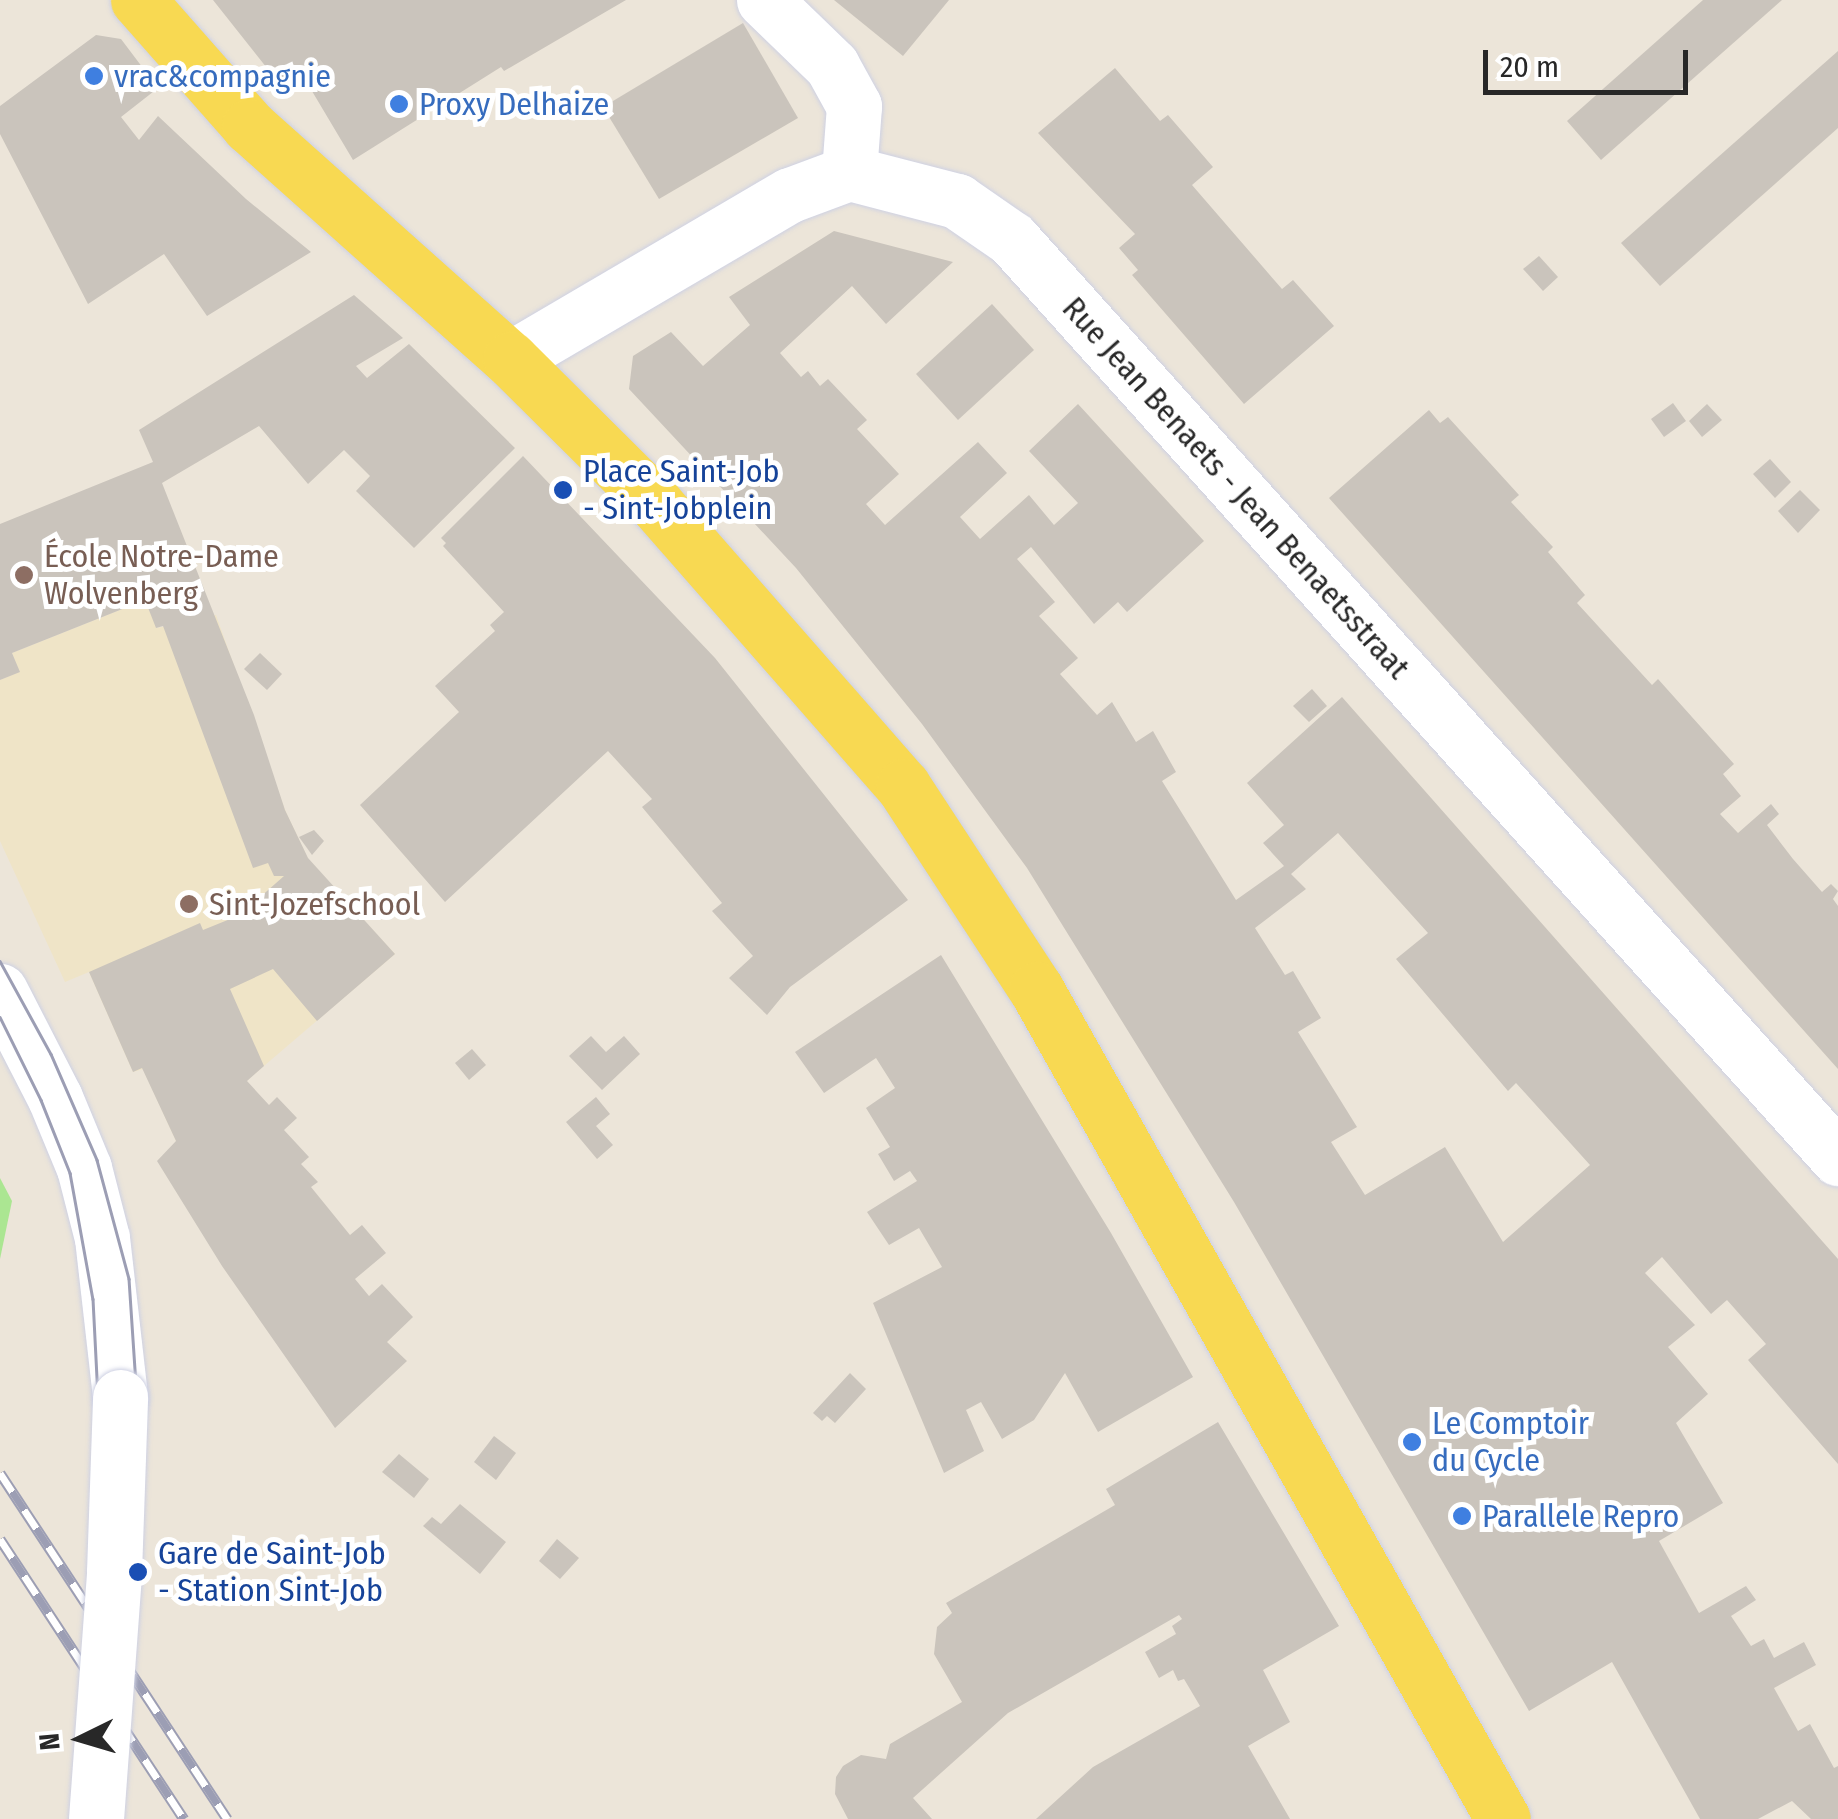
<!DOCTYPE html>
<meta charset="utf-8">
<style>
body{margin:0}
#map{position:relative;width:1838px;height:1819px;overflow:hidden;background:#ece5d9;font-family:"Fira Sans Condensed",sans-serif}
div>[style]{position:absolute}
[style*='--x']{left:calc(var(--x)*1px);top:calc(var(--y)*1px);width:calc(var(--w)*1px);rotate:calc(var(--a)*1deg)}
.education>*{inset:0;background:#efe4c7}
.green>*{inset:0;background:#abe692}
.building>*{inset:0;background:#cac4bc}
.roads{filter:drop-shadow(0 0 2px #ced1e3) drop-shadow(0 0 2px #ced1e3)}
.minor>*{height:55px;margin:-27.5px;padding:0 27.5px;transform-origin:27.5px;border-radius:27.5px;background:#fff}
.major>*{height:55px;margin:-27.5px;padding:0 27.5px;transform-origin:27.5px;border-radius:27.5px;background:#f8d952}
.tram>*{height:2.5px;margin:-1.25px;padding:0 1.25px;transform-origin:1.25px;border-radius:1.25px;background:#9c9eb4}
.rail>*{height:11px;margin-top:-5.5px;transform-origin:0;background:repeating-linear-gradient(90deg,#fff 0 22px,#9c9eb4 0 44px);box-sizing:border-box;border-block:2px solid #9c9eb4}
.bridges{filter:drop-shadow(0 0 2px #ced1e3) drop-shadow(0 0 2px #ced1e3)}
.minor-bridge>*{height:55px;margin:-27.5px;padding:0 27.5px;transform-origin:27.5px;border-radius:27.5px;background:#fff}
.dots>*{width:28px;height:28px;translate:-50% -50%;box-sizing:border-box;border:5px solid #fff;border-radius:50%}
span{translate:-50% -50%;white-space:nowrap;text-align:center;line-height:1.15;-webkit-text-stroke:10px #fff;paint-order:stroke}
.shop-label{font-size:32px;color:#366cbe}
.left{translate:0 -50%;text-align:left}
.transit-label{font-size:32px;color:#164399}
.street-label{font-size:32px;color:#282828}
.education-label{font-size:32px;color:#785e54}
.north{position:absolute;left:30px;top:1689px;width:100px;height:100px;-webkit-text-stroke:8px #fff;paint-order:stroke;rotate:265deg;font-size:28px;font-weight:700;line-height:40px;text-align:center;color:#282828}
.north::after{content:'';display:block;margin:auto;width:35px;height:45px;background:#282828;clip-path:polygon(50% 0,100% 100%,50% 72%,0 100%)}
.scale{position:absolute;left:1483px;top:50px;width:205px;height:45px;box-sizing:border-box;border:5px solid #282828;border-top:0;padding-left:12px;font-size:30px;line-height:35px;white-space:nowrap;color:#282828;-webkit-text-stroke:8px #fff;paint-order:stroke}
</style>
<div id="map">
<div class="education">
<i style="clip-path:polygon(145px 600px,157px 628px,216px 615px,285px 810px,309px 861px,395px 954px,176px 1141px,143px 1069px,133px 1072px,89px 972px,65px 982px,0 841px,0 680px,19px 672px,12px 653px)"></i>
</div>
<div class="green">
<i style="clip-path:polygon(0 1178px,12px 1201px,0 1259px)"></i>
</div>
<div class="building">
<i style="clip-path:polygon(213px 0,626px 0,504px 71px,501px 67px,353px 160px,303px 76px,282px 87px)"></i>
<i style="clip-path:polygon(834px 0,949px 0,903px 56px)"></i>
<i style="clip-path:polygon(1703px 0,1782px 0,1601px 160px,1567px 121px)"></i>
<i style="clip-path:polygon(743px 23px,798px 118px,659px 199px,603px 107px)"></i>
<i style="clip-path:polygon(96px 35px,121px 39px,158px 88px,121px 117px,139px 140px,158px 116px,246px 199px,311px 252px,207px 316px,164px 254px,88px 304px,0 134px,0 106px)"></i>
<i style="clip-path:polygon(1838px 51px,1838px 128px,1660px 286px,1621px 243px)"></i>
<i style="clip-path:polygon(1115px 68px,1160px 121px,1168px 115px,1213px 167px,1192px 185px,1282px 289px,1293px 280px,1334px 326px,1244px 404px,1132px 275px,1138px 270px,1119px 248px,1135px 234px,1038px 133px)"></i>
<i style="clip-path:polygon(evenodd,834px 231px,953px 262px,886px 324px,852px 286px,780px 353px,801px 377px,808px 371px,820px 386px,828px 379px,867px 420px,857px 429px,899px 474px,866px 504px,885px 525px,978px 442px,1007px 473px,960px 517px,980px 539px,1029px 495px,1054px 525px,1078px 503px,1029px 451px,1078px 404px,1204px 541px,1127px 612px,1118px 602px,1094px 624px,1031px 547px,1017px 559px,1055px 602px,1039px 616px,1078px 658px,1060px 674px,1097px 715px,1112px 702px,1136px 742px,1153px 731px,1176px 772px,1162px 781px,1236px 900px,1284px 866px,1263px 843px,1284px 825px,1247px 783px,1342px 697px,1838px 1259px,1838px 1464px,1748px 1360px,1766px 1344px,1727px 1300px,1711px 1314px,1662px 1257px,1645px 1273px,1695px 1325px,1668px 1347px,1708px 1394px,1676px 1423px,1723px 1503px,1659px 1541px,1699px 1613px,1746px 1586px,1756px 1600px,1731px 1616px,1751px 1646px,1764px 1639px,1774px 1658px,1804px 1642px,1816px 1665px,1774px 1688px,1798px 1731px,1810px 1724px,1834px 1768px,1838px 1766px,1838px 1819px,1811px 1819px,1792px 1801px,1758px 1819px,1700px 1819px,1612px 1662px,1529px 1711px,1234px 1202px,1027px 868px,922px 724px,796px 568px,629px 389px,633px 356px,671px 332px,703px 366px,750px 325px,729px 297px,834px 231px,1338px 833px,1428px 933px,1396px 959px,1508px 1091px,1516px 1083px,1590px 1165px,1503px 1242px,1445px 1147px,1365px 1195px,1331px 1142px,1357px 1127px,1298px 1032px,1321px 1018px,1293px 971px,1285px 975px,1255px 928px,1306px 889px,1291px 874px,1338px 833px)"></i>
<i style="clip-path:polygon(1539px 256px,1558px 277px,1543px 291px,1523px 269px)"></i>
<i style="clip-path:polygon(354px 295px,403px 338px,356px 366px,367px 378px,409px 344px,515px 448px,414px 548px,356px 491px,370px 476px,344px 450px,308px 484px,259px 426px,162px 483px,254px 715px,285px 810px,308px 858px,395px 954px,317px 1021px,273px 969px,230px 989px,264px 1066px,247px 1081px,269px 1105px,277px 1097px,297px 1118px,284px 1130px,309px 1157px,301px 1164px,318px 1182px,311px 1187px,350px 1235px,362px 1225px,386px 1253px,355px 1279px,369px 1296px,382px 1284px,413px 1317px,387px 1342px,407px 1361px,335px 1428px,222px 1266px,157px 1161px,176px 1141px,142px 1068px,133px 1072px,89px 972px,200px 923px,203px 930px,240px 915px,284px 876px,274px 876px,268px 863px,253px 868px,163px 626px,156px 628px,145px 600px,12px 653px,20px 672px,0 680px,0 524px,153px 462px,139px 430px)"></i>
<i style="clip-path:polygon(992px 304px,1034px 350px,958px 420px,916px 374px)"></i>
<i style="clip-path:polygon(1673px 403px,1686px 421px,1664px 437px,1651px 419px)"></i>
<i style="clip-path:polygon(1707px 404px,1722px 420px,1702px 437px,1689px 421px)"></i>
<i style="clip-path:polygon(1429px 410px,1440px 423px,1448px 417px,1519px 495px,1511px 502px,1553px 547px,1548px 552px,1585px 595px,1577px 603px,1652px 685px,1658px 679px,1734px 764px,1723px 774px,1741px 796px,1720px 814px,1738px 833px,1771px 804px,1779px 814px,1767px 825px,1793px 859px,1822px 892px,1831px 884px,1838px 891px,1833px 899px,1838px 906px,1838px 1069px,1329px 498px)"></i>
<i style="clip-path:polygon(523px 456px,715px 658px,908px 900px,790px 987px,767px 1015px,729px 978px,753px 956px,712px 911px,722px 903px,642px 807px,652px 799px,608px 751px,445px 902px,360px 805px,459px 712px,435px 686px,495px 631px,490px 625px,504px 612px,443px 546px,446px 543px,441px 538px)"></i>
<i style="clip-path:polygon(1770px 459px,1791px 482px,1775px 498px,1753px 474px)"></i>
<i style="clip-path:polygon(1800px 490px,1820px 510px,1798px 533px,1778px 511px)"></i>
<i style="clip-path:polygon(260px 653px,282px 674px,267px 690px,244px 669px)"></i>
<i style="clip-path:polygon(1312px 689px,1327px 706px,1309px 722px,1293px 706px)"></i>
<i style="clip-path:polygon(314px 830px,324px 841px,312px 855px,299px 837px)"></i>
<i style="clip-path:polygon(941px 955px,1111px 1233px,1193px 1377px,1098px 1432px,1065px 1373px,1034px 1420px,1002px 1439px,981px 1402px,966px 1410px,984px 1451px,944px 1473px,873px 1303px,942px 1267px,919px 1228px,889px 1245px,867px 1212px,917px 1181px,910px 1171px,894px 1181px,878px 1154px,890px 1147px,866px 1108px,895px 1088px,876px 1058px,824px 1093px,795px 1052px)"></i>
<i style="clip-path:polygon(591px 1036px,606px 1052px,624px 1036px,640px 1054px,602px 1090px,569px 1056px)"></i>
<i style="clip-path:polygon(472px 1049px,486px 1065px,469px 1080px,455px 1063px)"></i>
<i style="clip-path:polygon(596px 1097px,610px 1114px,596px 1126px,613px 1145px,597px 1159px,566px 1122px)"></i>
<i style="clip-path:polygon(850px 1373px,866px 1389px,835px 1423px,827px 1416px,822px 1421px,813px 1413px)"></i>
<i style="clip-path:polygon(1218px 1422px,1339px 1626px,1263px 1670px,1290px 1722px,1248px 1746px,1290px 1819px,1036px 1819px,1093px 1767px,1200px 1706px,1184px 1679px,1178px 1681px,1173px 1670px,1159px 1678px,1145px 1652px,1176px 1634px,1172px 1626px,1182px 1619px,1179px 1615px,1008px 1713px,913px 1798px,932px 1819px,848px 1819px,835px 1794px,836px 1777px,843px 1766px,861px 1755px,886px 1759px,890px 1744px,962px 1702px,934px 1654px,937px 1627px,952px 1613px,946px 1603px,1115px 1505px,1106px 1489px)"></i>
<i style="clip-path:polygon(494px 1436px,516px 1453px,496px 1480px,474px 1462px)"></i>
<i style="clip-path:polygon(399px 1454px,429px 1479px,414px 1498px,382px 1472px)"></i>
<i style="clip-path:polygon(460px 1504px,506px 1542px,480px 1574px,423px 1526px,432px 1517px,441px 1524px)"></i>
<i style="clip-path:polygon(557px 1539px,579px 1558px,560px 1579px,539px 1561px)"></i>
</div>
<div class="roads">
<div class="minor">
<i style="--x:764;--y:0;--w:95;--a:44.1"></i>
<i style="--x:832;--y:66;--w:46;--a:61.2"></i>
<i style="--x:854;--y:106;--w:67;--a:94.3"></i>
<i style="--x:510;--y:359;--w:324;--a:-30.4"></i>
<i style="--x:790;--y:195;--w:63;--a:-20.4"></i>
<i style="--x:849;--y:173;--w:112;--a:14.5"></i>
<i style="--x:957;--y:201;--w:67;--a:34.6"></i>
<i style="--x:1012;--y:239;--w:1236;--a:48.05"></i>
<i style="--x:0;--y:991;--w:120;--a:62.8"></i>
<i style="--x:55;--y:1098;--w:76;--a:67.5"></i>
<i style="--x:84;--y:1168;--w:72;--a:75.6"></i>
<i style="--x:102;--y:1238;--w:160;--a:83.5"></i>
</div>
<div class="major">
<i style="--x:138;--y:0;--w:168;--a:48.6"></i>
<i style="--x:249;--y:126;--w:350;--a:41.8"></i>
<i style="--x:510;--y:359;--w:206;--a:44.8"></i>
<i style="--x:656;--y:504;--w:375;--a:48.8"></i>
<i style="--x:903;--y:786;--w:243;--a:56.8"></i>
<i style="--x:1036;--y:989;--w:952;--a:60.64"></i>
</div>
</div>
<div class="tram">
<i style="--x:0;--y:961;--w:106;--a:61.3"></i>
<i style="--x:51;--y:1054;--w:116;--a:66.5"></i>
<i style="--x:97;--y:1160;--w:123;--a:74.9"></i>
<i style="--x:129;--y:1279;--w:180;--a:86.2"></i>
<i style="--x:141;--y:1459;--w:113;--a:91.5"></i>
<i style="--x:138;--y:1572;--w:248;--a:94.4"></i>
<i style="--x:0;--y:1017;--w:93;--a:63.7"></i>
<i style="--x:41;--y:1100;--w:79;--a:68.3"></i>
<i style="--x:70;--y:1173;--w:128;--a:79.7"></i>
<i style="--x:93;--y:1299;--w:157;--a:87.1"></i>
<i style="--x:101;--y:1456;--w:364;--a:94.4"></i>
</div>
<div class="rail">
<i style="--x:0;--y:1473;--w:414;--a:56.7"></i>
<i style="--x:0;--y:1539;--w:335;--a:56.7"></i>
</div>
<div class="bridges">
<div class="minor-bridge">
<i style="--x:96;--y:1819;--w:248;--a:-85.8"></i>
<i style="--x:114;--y:1572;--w:175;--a:-88"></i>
</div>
</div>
<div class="dots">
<i style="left:94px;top:76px;background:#3f7fe0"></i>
<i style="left:399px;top:104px;background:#3f7fe0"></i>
<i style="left:563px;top:490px;background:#1a4fb4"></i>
<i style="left:24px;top:575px;background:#8d6e63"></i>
<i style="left:189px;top:904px;background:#8d6e63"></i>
<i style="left:1412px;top:1442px;background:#3f7fe0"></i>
<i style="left:1462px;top:1516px;background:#3f7fe0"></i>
<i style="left:138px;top:1572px;background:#1a4fb4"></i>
</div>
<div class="shop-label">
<span class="left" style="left:114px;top:76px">vrac&amp;compagnie</span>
<span class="left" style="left:419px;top:104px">Proxy Delhaize</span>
<span class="left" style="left:1432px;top:1442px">Le Comptoir<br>du Cycle</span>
<span class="left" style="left:1482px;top:1516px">Parallele Repro</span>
</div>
<div class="transit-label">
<span class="left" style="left:583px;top:490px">Place Saint-Job<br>- Sint-Jobplein</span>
<span class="left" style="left:158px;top:1572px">Gare de Saint-Job<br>- Station Sint-Job</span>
</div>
<div class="street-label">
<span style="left:1236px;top:488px;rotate:48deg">Rue Jean Benaets - Jean Benaetsstraat</span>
</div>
<div class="education-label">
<span class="left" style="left:44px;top:575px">École Notre-Dame<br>Wolvenberg</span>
<span class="left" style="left:209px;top:904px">Sint-Jozefschool</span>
</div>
<div class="north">N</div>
<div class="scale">20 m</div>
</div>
